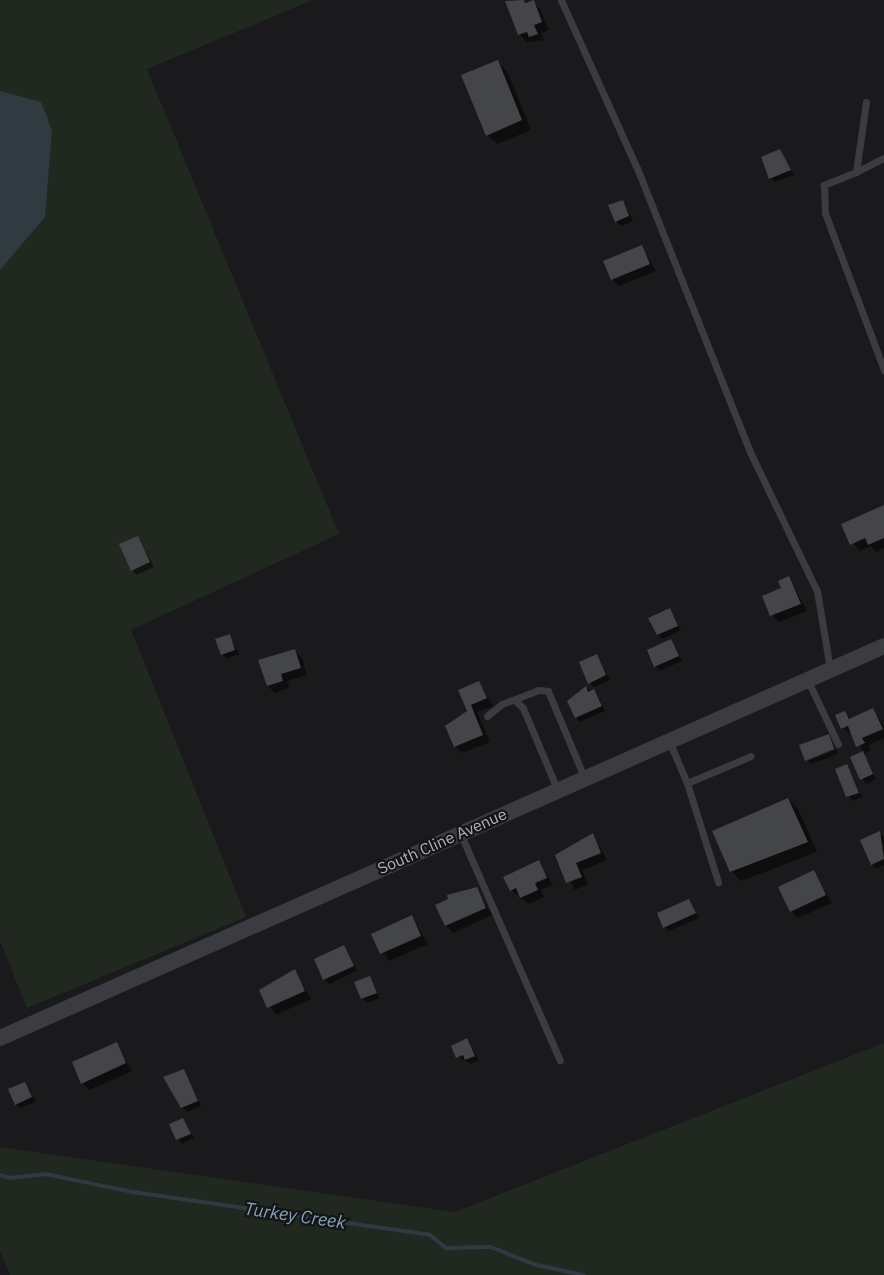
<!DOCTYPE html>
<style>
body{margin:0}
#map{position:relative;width:884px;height:1275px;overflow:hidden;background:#1a1a1c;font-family:"IBM Plex Sans",sans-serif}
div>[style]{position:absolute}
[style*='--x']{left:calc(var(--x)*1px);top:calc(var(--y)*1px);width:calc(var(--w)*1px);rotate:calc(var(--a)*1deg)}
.green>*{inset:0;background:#202820}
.water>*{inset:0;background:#2f3a41}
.shadow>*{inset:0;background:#0007}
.stream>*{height:4px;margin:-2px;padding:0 2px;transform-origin:2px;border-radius:2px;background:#2f3a41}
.building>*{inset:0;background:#444549}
.service>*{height:7px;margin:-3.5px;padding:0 3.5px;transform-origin:3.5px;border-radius:3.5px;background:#3b3c41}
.tertiary>*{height:16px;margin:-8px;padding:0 8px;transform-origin:8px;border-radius:8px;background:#3b3c41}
span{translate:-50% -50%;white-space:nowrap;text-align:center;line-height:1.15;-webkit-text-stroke:4.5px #151517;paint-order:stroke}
.street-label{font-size:16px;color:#adb2bc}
.water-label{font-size:18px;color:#84a2b6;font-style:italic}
</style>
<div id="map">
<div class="green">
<i style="clip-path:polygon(0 0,313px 0,147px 69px,339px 534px,131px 630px,246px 917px,27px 1008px,0 941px)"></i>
<i style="clip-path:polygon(884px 1043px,884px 1275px,10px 1275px,0 1251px,0 1147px,455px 1212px)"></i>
</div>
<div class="water">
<i style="clip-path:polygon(0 91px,41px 102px,52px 130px,45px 217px,0 270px)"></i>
</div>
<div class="shadow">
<i style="clip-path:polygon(513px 0,533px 2px,540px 9px,549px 30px,541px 33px,544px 40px,527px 42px,519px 34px,507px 2px)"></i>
<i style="clip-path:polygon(497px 62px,507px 71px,531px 130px,497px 144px,487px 135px)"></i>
<i style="clip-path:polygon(780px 151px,794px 175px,775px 182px,770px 178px)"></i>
<i style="clip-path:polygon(622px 201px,633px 221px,621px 226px,616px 221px)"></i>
<i style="clip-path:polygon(642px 247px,656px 271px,619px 286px,612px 279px)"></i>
<i style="clip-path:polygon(884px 505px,884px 548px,876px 552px,871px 546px,859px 551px,843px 525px)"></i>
<i style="clip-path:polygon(138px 537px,154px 567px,136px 575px,132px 570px)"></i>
<i style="clip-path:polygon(789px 578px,807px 611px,779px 622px,772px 615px)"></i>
<i style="clip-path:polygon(669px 610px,681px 630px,662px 639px,658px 635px)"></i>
<i style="clip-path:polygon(229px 636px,239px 654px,226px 659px,222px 654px)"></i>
<i style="clip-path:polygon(671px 641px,682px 661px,660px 671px,656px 666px)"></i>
<i style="clip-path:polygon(295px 651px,302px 658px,307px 675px,287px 681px,289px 688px,275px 693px,268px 686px)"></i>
<i style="clip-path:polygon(596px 656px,610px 680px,594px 687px,590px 683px)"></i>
<i style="clip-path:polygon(479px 683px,493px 706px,477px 712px,490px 742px,462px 753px,455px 746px)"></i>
<i style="clip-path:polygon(586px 688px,598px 696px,605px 711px,580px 722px,576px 717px,577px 692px)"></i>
<i style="clip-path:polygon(873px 710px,884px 726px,884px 738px,869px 745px,871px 750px,863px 754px,876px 779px,866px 784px,852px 758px,864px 752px,852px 734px,842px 728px,845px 713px,851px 719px)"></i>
<i style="clip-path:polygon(836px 750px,838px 754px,811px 764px,808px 761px)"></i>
<i style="clip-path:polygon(847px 766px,862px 797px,852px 801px,837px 770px)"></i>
<i style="clip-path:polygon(788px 799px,798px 809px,817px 852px,741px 881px,731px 871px)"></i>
<i style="clip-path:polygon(880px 833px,884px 837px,884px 865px,876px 869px,872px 864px)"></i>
<i style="clip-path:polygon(593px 835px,607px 860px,582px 870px,588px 884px,575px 890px,556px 856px)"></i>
<i style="clip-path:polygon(539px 862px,553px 885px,541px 890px,544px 897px,529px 904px,511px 890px,505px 877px)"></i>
<i style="clip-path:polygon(813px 872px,832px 903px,798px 918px,791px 911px)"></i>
<i style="clip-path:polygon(476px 888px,492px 915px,453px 933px,446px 925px)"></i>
<i style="clip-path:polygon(689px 901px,699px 918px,669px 931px,665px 927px)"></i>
<i style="clip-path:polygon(412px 917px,428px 944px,389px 961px,373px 934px)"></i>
<i style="clip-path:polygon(344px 947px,357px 971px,329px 984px,324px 979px)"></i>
<i style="clip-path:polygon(295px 971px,311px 999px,276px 1015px,261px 991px)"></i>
<i style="clip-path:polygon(370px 978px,380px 998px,367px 1003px,362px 998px)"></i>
<i style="clip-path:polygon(467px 1040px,479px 1060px,471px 1064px,458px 1057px)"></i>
<i style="clip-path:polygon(116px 1044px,132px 1071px,90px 1090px,82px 1083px)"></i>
<i style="clip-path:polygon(184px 1070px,201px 1106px,187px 1112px,182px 1107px)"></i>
<i style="clip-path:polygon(25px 1084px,36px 1102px,20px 1108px,16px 1104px)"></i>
<i style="clip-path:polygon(183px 1119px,194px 1138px,182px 1144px,171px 1125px)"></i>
</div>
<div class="stream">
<i style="--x:0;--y:1175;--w:9;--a:18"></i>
<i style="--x:9;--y:1178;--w:36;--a:-6"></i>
<i style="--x:45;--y:1174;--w:90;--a:11.6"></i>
<i style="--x:133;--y:1192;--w:300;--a:8.2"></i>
<i style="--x:430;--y:1235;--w:21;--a:39"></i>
<i style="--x:446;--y:1248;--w:45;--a:-1.3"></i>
<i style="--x:491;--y:1247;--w:48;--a:21.8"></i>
<i style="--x:536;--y:1265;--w:49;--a:11.8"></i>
</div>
<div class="building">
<i style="clip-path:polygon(524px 0,525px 3px,534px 0,542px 22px,534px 25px,538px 34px,529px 37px,527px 32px,518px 35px,505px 1px)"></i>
<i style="clip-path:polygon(498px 60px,522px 120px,486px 136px,461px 75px)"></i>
<i style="clip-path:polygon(780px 149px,791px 170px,769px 179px,761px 157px)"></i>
<i style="clip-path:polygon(623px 200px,629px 216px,615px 222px,608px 205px)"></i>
<i style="clip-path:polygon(642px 245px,650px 264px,611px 280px,603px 261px)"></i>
<i style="clip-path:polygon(884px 505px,884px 538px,868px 545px,865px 538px,850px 545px,841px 524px)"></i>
<i style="clip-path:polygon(138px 536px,150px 562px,131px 571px,119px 544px)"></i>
<i style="clip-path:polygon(789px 576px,801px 604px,770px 616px,762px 596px,781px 588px,778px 581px)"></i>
<i style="clip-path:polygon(670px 608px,678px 626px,657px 635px,648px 618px)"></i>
<i style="clip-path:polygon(230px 634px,235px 650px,221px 655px,215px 639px)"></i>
<i style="clip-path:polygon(671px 639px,679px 656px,654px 667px,647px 650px)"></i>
<i style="clip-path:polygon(295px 649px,301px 668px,281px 674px,283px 681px,267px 686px,258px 660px)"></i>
<i style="clip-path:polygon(597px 654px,606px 675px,588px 684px,579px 662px)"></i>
<i style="clip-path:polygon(479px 681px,487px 698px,471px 705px,483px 735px,454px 747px,445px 726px,467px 711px,458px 690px)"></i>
<i style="clip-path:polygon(586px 686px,588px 692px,594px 689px,602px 706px,575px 718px,567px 701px)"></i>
<i style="clip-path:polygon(873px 708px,883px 729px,862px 738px,865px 743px,856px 747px,848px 726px,841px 729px,835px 715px,845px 711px,849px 719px)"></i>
<i style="clip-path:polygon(829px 734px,834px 749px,805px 761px,799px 745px)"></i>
<i style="clip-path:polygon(863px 751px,873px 774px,860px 780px,850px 757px)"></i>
<i style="clip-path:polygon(847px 764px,859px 793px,846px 797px,835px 769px)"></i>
<i style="clip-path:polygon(788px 798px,808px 842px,730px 872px,712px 831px)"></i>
<i style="clip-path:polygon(880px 831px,884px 859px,871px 865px,860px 840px)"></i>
<i style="clip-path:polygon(593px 833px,601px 853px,576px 863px,582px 877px,566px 883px,555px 855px)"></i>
<i style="clip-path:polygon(539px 860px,547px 878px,535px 883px,538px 890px,520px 898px,516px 888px,510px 891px,503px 877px)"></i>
<i style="clip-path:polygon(814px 870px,826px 895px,790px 912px,778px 887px)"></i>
<i style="clip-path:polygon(477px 887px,486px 908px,445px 926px,435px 905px,448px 899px,447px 895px)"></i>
<i style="clip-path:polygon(689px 899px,696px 913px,663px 928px,657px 913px)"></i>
<i style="clip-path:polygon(412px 915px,421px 936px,380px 954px,371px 934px)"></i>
<i style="clip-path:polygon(344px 945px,354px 966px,323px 980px,314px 959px)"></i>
<i style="clip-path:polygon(295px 969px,305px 991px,267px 1008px,259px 990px)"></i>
<i style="clip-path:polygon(370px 976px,377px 993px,361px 999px,354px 982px)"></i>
<i style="clip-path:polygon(467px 1038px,475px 1056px,465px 1060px,463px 1055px,456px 1058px,451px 1046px)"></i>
<i style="clip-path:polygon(117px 1042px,126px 1063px,81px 1084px,72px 1062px)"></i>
<i style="clip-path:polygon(184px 1069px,198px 1101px,181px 1108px,163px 1077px)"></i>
<i style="clip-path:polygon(25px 1082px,32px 1097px,15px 1105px,8px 1089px)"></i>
<i style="clip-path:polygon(183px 1118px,191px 1134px,176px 1140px,169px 1124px)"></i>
</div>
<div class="service">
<i style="--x:561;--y:0;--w:184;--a:65.7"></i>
<i style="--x:637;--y:168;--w:306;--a:68.3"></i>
<i style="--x:750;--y:452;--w:154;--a:64.3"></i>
<i style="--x:817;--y:591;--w:79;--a:80.5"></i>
<i style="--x:866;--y:102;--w:71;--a:98.1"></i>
<i style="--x:856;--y:172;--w:35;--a:158"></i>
<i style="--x:824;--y:185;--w:28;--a:88"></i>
<i style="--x:825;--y:213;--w:168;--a:69.4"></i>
<i style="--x:856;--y:172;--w:31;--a:-27"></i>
<i style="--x:807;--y:679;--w:72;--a:64.5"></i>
<i style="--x:515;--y:700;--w:11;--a:45"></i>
<i style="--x:523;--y:708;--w:88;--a:67.2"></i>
<i style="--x:487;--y:716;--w:19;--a:-39"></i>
<i style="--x:502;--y:704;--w:39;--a:-21"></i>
<i style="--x:538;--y:690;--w:10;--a:6"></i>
<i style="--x:548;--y:691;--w:93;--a:67.3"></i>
<i style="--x:669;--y:741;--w:46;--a:66.8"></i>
<i style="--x:687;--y:783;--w:69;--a:-22.9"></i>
<i style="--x:687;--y:783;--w:104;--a:72.6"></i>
<i style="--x:461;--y:835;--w:246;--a:66.3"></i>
</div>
<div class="tertiary">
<i style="--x:0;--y:1038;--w:967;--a:-23.91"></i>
</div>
<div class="street-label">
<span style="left:442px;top:841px;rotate:-24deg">South Cline Avenue</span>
</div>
<div class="water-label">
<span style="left:295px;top:1216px;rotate:8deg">Turkey Creek</span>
</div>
</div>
